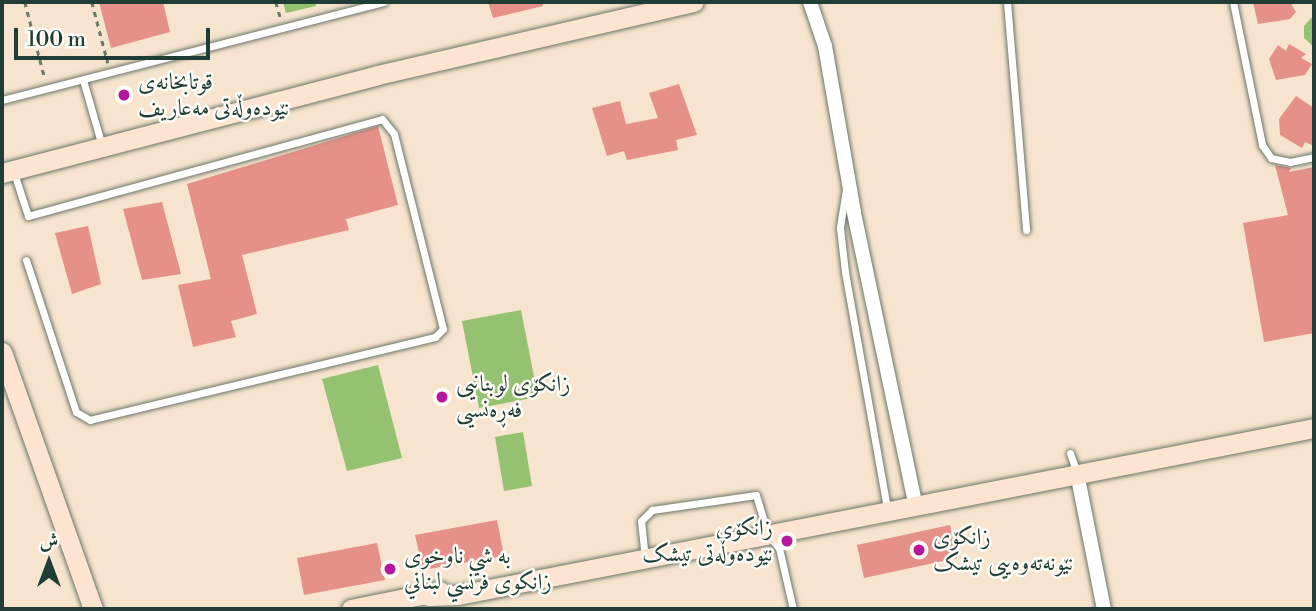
<!DOCTYPE html>
<meta charset="utf-8">
<style>
body{margin:0}
#map{position:relative;width:1316px;height:611px;overflow:hidden;background:#f7e4ce;font-family:"Libre Bodoni",Amiri,serif}
div>[style]{position:absolute}
[style*='--x']{left:calc(var(--x)*1px);top:calc(var(--y)*1px);width:calc(var(--w)*1px);rotate:calc(var(--a)*1deg)}
.green>*{inset:0;background:#95c271}
.building>*{inset:0;background:#e59088}
.path>*{height:2.5px;margin-top:-1.25px;transform-origin:0;background:repeating-linear-gradient(90deg,#6b776a 0 5px,transparent 0 10px)}
.roads{filter:drop-shadow(0 0 2px #6b776a) drop-shadow(0 0 2px #6b776a)}
.lane>*{height:7px;margin:-3.5px;padding:0 3.5px;transform-origin:3.5px;border-radius:3.5px;background:#fff}
.street>*{height:14px;margin:-7px;padding:0 7px;transform-origin:7px;border-radius:7px;background:#fff}
.secondary>*{height:19px;margin:-9.5px;padding:0 9.5px;transform-origin:9.5px;border-radius:9.5px;background:#fde4d1}
.dots>*{width:19px;height:19px;translate:-50% -50%;box-sizing:border-box;border:4px solid #fdfcf7;border-radius:50%}
span{translate:-50% -50%;white-space:nowrap;text-align:center;line-height:1.15;-webkit-text-stroke:5px #fdfcf7;paint-order:stroke}
.poi-label{font-size:23px;color:#1f3d34}
.left{translate:0 -50%;text-align:left}
.right{translate:-100% -50%;text-align:right}
.frame{position:absolute;inset:0;border:4px solid #1f3d34;pointer-events:none}
.north{position:absolute;left:14px;top:527px;width:70px;height:70px;-webkit-text-stroke:5px #fdfcf7;paint-order:stroke;rotate:0deg;font-size:19px;font-weight:700;line-height:28px;text-align:center;color:#1f3d34}
.north::after{content:'';display:block;margin:auto;width:24px;height:32px;background:#1f3d34;clip-path:polygon(50% 0,100% 100%,50% 72%,0 100%)}
.scale{position:absolute;left:14px;top:28px;width:196px;height:32px;box-sizing:border-box;border:4px solid #1f3d34;border-top:0;padding-left:9px;font-size:21px;line-height:24px;white-space:nowrap;color:#1f3d34;-webkit-text-stroke:5px #fdfcf7;paint-order:stroke}
</style>
<div id="map">
<div class="green">
<i style="clip-path:polygon(283px 2px,315px 2px,316px 6px,286px 13px)"></i>
<i style="clip-path:polygon(1314px 15px,1314px 47px,1304px 38px,1304px 26px)"></i>
<i style="clip-path:polygon(521px 310px,538px 397px,479px 408px,462px 321px)"></i>
<i style="clip-path:polygon(378px 365px,402px 458px,347px 471px,322px 379px)"></i>
<i style="clip-path:polygon(523px 432px,532px 486px,504px 491px,495px 437px)"></i>
</div>
<div class="building">
<i style="clip-path:polygon(99px 2px,163px 2px,170px 32px,111px 48px)"></i>
<i style="clip-path:polygon(488px 2px,542px 2px,543px 6px,493px 18px)"></i>
<i style="clip-path:polygon(1253px 2px,1290px 2px,1296px 12px,1290px 19px,1258px 24px)"></i>
<i style="clip-path:polygon(1289px 44px,1306px 54px,1301px 58px,1312px 64px,1305px 75px,1276px 80px,1269px 59px,1278px 45px,1286px 51px)"></i>
<i style="clip-path:polygon(679px 84px,697px 135px,676px 140px,678px 150px,627px 160px,624px 151px,607px 156px,592px 108px,620px 101px,626px 124px,658px 118px,649px 93px)"></i>
<i style="clip-path:polygon(1296px 96px,1314px 108px,1314px 146px,1305px 142px,1302px 148px,1280px 135px,1279px 119px)"></i>
<i style="clip-path:polygon(378px 126px,398px 205px,346px 219px,349px 230px,242px 255px,257px 314px,231px 321px,236px 337px,193px 347px,178px 285px,211px 279px,187px 184px)"></i>
<i style="clip-path:polygon(1275px 165px,1291px 168px,1289px 172px,1314px 167px,1314px 333px,1264px 342px,1243px 223px,1288px 215px)"></i>
<i style="clip-path:polygon(162px 202px,181px 274px,142px 280px,123px 209px)"></i>
<i style="clip-path:polygon(88px 226px,101px 284px,72px 294px,55px 233px)"></i>
<i style="clip-path:polygon(497px 520px,504px 556px,423px 570px,415px 535px)"></i>
<i style="clip-path:polygon(950px 525px,957px 558px,864px 578px,857px 545px)"></i>
<i style="clip-path:polygon(377px 543px,385px 580px,304px 595px,297px 558px)"></i>
</div>
<div class="path">
<i style="--x:25;--y:2;--w:80;--a:75.4"></i>
<i style="--x:92;--y:2;--w:63;--a:75.3"></i>
<i style="--x:276;--y:2;--w:18;--a:74"></i>
</div>
<div class="roads">
<div class="lane">
<i style="--x:1007;--y:2;--w:229;--a:85.2"></i>
<i style="--x:1233;--y:2;--w:146;--a:78.5"></i>
<i style="--x:1262;--y:145;--w:16;--a:55"></i>
<i style="--x:1271;--y:158;--w:19;--a:12"></i>
<i style="--x:1290;--y:162;--w:25;--a:-12"></i>
<i style="--x:83;--y:80;--w:69;--a:73.9"></i>
<i style="--x:2;--y:100;--w:394;--a:-14.4"></i>
<i style="--x:16;--y:179;--w:39;--a:72"></i>
<i style="--x:28;--y:216;--w:367;--a:-15.3"></i>
<i style="--x:382;--y:119;--w:19;--a:51"></i>
<i style="--x:394;--y:134;--w:201;--a:75.9"></i>
<i style="--x:443;--y:329;--w:11;--a:135"></i>
<i style="--x:435;--y:337;--w:355;--a:166.5"></i>
<i style="--x:90;--y:420;--w:16;--a:-150"></i>
<i style="--x:76;--y:412;--w:160;--a:-108.2"></i>
<i style="--x:846;--y:189;--w:39;--a:99"></i>
<i style="--x:840;--y:228;--w:44;--a:83.5"></i>
<i style="--x:845;--y:272;--w:235;--a:79.9"></i>
<i style="--x:1070;--y:453;--w:21;--a:71"></i>
<i style="--x:644;--y:549;--w:28;--a:-96"></i>
<i style="--x:641;--y:521;--w:16;--a:-45"></i>
<i style="--x:652;--y:510;--w:105;--a:-8.2"></i>
<i style="--x:756;--y:495;--w:42;--a:73.3"></i>
<i style="--x:768;--y:535;--w:17;--a:50"></i>
<i style="--x:779;--y:548;--w:63;--a:77.1"></i>
</div>
<div class="street">
<i style="--x:810;--y:2;--w:46;--a:71.2"></i>
<i style="--x:825;--y:46;--w:169;--a:80.1"></i>
<i style="--x:854;--y:213;--w:290;--a:78.1"></i>
<i style="--x:1077;--y:473;--w:139;--a:78.8"></i>
</div>
<div class="secondary">
<i style="--x:2;--y:173;--w:388;--a:-14.6"></i>
<i style="--x:377;--y:75;--w:325;--a:-13"></i>
<i style="--x:2;--y:352;--w:273;--a:70.5"></i>
<i style="--x:429;--y:596;--w:29;--a:-2"></i>
<i style="--x:458;--y:595;--w:872;--a:-11.04"></i>
<i style="--x:351;--y:609;--w:91;--a:-11.4"></i>
</div>
</div>
<div class="dots">
<i style="left:124px;top:95px;background:#b5179e"></i>
<i style="left:442px;top:397px;background:#b5179e"></i>
<i style="left:787px;top:541px;background:#b5179e"></i>
<i style="left:919px;top:550px;background:#b5179e"></i>
<i style="left:390px;top:569px;background:#b5179e"></i>
</div>
<div class="poi-label">
<span class="left" style="left:138px;top:95px">قوتابخانەی<br>نێودەوڵەتی مەعاریف</span>
<span class="left" style="left:456px;top:397px">زانکۆی لوبنانیی<br>فەڕەنسیی</span>
<span class="right" style="left:773px;top:541px">زانکۆی<br>نێودەوڵەتی تیشک</span>
<span class="left" style="left:933px;top:550px">زانکۆی<br>نێونەتەوەییی تیشک</span>
<span class="left" style="left:404px;top:569px">به شي ناوخوى<br>زانكوى فرنسي لبناني</span>
</div>
<div class="frame"></div>
<div class="north">ش</div>
<div class="scale">100 m</div>
</div>
